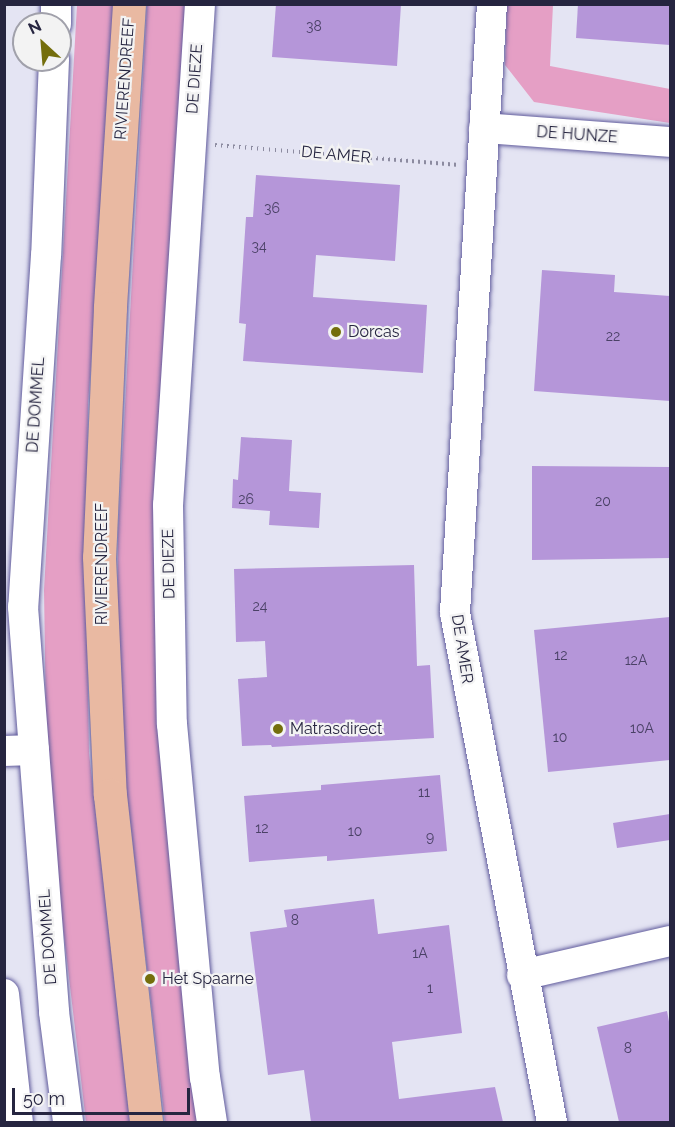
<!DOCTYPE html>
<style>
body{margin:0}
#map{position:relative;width:675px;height:1127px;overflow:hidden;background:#e4e4f3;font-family:Raleway,sans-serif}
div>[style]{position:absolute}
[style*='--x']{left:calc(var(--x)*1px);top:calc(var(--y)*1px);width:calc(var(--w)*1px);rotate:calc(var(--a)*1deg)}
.green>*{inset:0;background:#e59fc5}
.building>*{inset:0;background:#b596d9}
.path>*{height:4px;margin-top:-2px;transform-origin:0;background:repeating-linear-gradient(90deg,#8c8ba0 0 1.5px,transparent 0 6px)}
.roads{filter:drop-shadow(0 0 2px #615c9d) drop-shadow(0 0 2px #615c9d)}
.minor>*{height:30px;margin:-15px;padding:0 15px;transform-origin:15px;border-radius:15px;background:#fff}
.major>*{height:33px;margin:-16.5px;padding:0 16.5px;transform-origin:16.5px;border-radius:16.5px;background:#e9b9a2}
.dots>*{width:16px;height:16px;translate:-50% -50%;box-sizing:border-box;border:3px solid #f3f3f3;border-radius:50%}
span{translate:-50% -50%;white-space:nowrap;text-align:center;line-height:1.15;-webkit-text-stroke:4.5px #f3f3f3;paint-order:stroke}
.number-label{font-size:14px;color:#4a4166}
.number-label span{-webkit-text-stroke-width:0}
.street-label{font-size:16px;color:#262540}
.poi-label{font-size:16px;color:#262540}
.left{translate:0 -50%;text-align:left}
.frame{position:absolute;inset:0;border:6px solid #262540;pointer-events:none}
.north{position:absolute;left:12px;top:12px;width:60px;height:60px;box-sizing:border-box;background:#f3f3f3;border:2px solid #a1a1ab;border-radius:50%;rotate:334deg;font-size:16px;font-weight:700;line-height:24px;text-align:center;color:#262540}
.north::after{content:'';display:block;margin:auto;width:21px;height:27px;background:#746e0c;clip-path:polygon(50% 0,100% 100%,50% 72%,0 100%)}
.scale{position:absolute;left:12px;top:1088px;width:178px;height:27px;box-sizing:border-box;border:3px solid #262540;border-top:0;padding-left:8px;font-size:18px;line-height:21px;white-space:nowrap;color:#262540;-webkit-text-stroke:4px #f3f3f3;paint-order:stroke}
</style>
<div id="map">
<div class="green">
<i style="clip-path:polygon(77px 5px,119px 5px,88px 403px,86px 567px,89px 753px,131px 1122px,86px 1122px,47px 791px,44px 590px)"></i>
<i style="clip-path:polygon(147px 5px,190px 5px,164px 448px,209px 1122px,165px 1122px,117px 709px,118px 534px)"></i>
<i style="clip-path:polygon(507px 5px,553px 5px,550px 66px,670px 89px,670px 123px,534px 102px,505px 65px)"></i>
</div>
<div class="building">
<i style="clip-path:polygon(276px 4px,401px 4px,397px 66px,272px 57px)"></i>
<i style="clip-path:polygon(578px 4px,670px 4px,670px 45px,576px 38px)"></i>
<i style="clip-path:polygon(256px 175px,400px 185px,395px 261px,316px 255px,313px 297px,427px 305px,423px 373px,243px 361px,246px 324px,239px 323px,246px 217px,253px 217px)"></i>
<i style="clip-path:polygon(542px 270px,615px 275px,614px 292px,670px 296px,670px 401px,534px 391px)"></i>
<i style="clip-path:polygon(241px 437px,292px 440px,289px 491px,321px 493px,319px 528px,269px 525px,270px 511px,232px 508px,233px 479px,238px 480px)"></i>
<i style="clip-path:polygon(532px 466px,670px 467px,670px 558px,532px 560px)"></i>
<i style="clip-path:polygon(414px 565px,417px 666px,430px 665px,434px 738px,272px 747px,271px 745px,242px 746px,238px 679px,267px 677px,265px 641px,236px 642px,234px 569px)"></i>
<i style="clip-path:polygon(670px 617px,670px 760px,548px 772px,534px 630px)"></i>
<i style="clip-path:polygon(440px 775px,447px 851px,327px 861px,327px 856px,249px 862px,244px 796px,321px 790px,321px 785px)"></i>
<i style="clip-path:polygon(670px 814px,670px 840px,617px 848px,613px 823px)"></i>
<i style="clip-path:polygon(374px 899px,378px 934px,449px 925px,462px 1033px,392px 1042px,399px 1099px,495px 1087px,503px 1122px,311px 1122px,304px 1070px,268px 1075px,250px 932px,287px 927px,284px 910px)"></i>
<i style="clip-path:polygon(667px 1011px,670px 1027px,670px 1122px,619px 1122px,597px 1027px)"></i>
</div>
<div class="path">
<i style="--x:215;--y:145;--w:242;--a:4.7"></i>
</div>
<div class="roads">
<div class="minor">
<i style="--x:200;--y:4;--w:502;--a:93.65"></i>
<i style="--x:168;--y:505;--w:219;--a:89"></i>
<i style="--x:172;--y:724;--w:355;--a:84.7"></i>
<i style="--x:205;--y:1077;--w:46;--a:81.2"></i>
<i style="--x:492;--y:4;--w:610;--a:93.48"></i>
<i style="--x:455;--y:613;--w:518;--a:79.21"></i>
<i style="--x:56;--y:24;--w:20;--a:-90"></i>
<i style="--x:54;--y:60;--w:195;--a:92.3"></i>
<i style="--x:46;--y:255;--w:353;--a:93.7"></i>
<i style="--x:23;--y:607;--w:406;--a:85.6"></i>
<i style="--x:54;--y:1012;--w:111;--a:82.7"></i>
<i style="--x:484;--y:128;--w:187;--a:4.3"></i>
<i style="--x:4;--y:751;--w:30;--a:-2"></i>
<i style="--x:522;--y:975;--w:152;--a:-12.9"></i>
<i style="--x:4;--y:994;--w:129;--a:83.8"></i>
</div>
<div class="major">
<i style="--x:129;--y:4;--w:305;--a:93.6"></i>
<i style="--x:110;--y:308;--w:249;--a:92.5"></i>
<i style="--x:99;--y:557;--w:238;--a:87.4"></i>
<i style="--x:110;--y:795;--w:329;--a:83.7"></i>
</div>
</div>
<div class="dots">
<i style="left:336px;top:332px;background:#746e0c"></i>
<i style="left:278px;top:729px;background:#746e0c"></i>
<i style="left:150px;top:979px;background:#746e0c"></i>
</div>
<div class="number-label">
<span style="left:314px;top:26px">38</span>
<span style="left:272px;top:208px">36</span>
<span style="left:259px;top:246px">34</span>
<span style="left:613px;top:336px">22</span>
<span style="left:246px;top:499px">26</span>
<span style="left:603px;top:501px">20</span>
<span style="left:260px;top:606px">24</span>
<span style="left:561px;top:655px">12</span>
<span style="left:636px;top:660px">12A</span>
<span style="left:642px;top:728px">10A</span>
<span style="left:560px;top:737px">10</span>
<span style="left:424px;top:792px">11</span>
<span style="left:262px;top:828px">12</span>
<span style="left:355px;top:831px">10</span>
<span style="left:430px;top:837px">9</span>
<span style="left:295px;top:920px">8</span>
<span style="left:420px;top:953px">1A</span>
<span style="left:430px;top:988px">1</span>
<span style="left:628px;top:1048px">8</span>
</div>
<div class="street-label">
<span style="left:125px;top:79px;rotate:-86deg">RIVIERENDREEF</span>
<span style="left:195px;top:79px;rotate:-86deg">DE DIEZE</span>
<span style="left:577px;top:135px;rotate:4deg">DE HUNZE</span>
<span style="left:336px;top:155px;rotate:5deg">DE AMER</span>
<span style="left:36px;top:405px;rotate:-86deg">DE DOMMEL</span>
<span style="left:102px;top:564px;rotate:-90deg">RIVIERENDREEF</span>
<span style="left:169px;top:564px;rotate:-91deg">DE DIEZE</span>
<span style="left:462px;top:649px;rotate:81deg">DE AMER</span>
<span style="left:48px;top:937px;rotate:-94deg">DE DOMMEL</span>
</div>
<div class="poi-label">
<span class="left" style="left:348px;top:332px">Dorcas</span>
<span class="left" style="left:290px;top:729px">Matrasdirect</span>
<span class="left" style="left:162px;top:979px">Het Spaarne</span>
</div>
<div class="frame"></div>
<div class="north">N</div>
<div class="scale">50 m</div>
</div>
